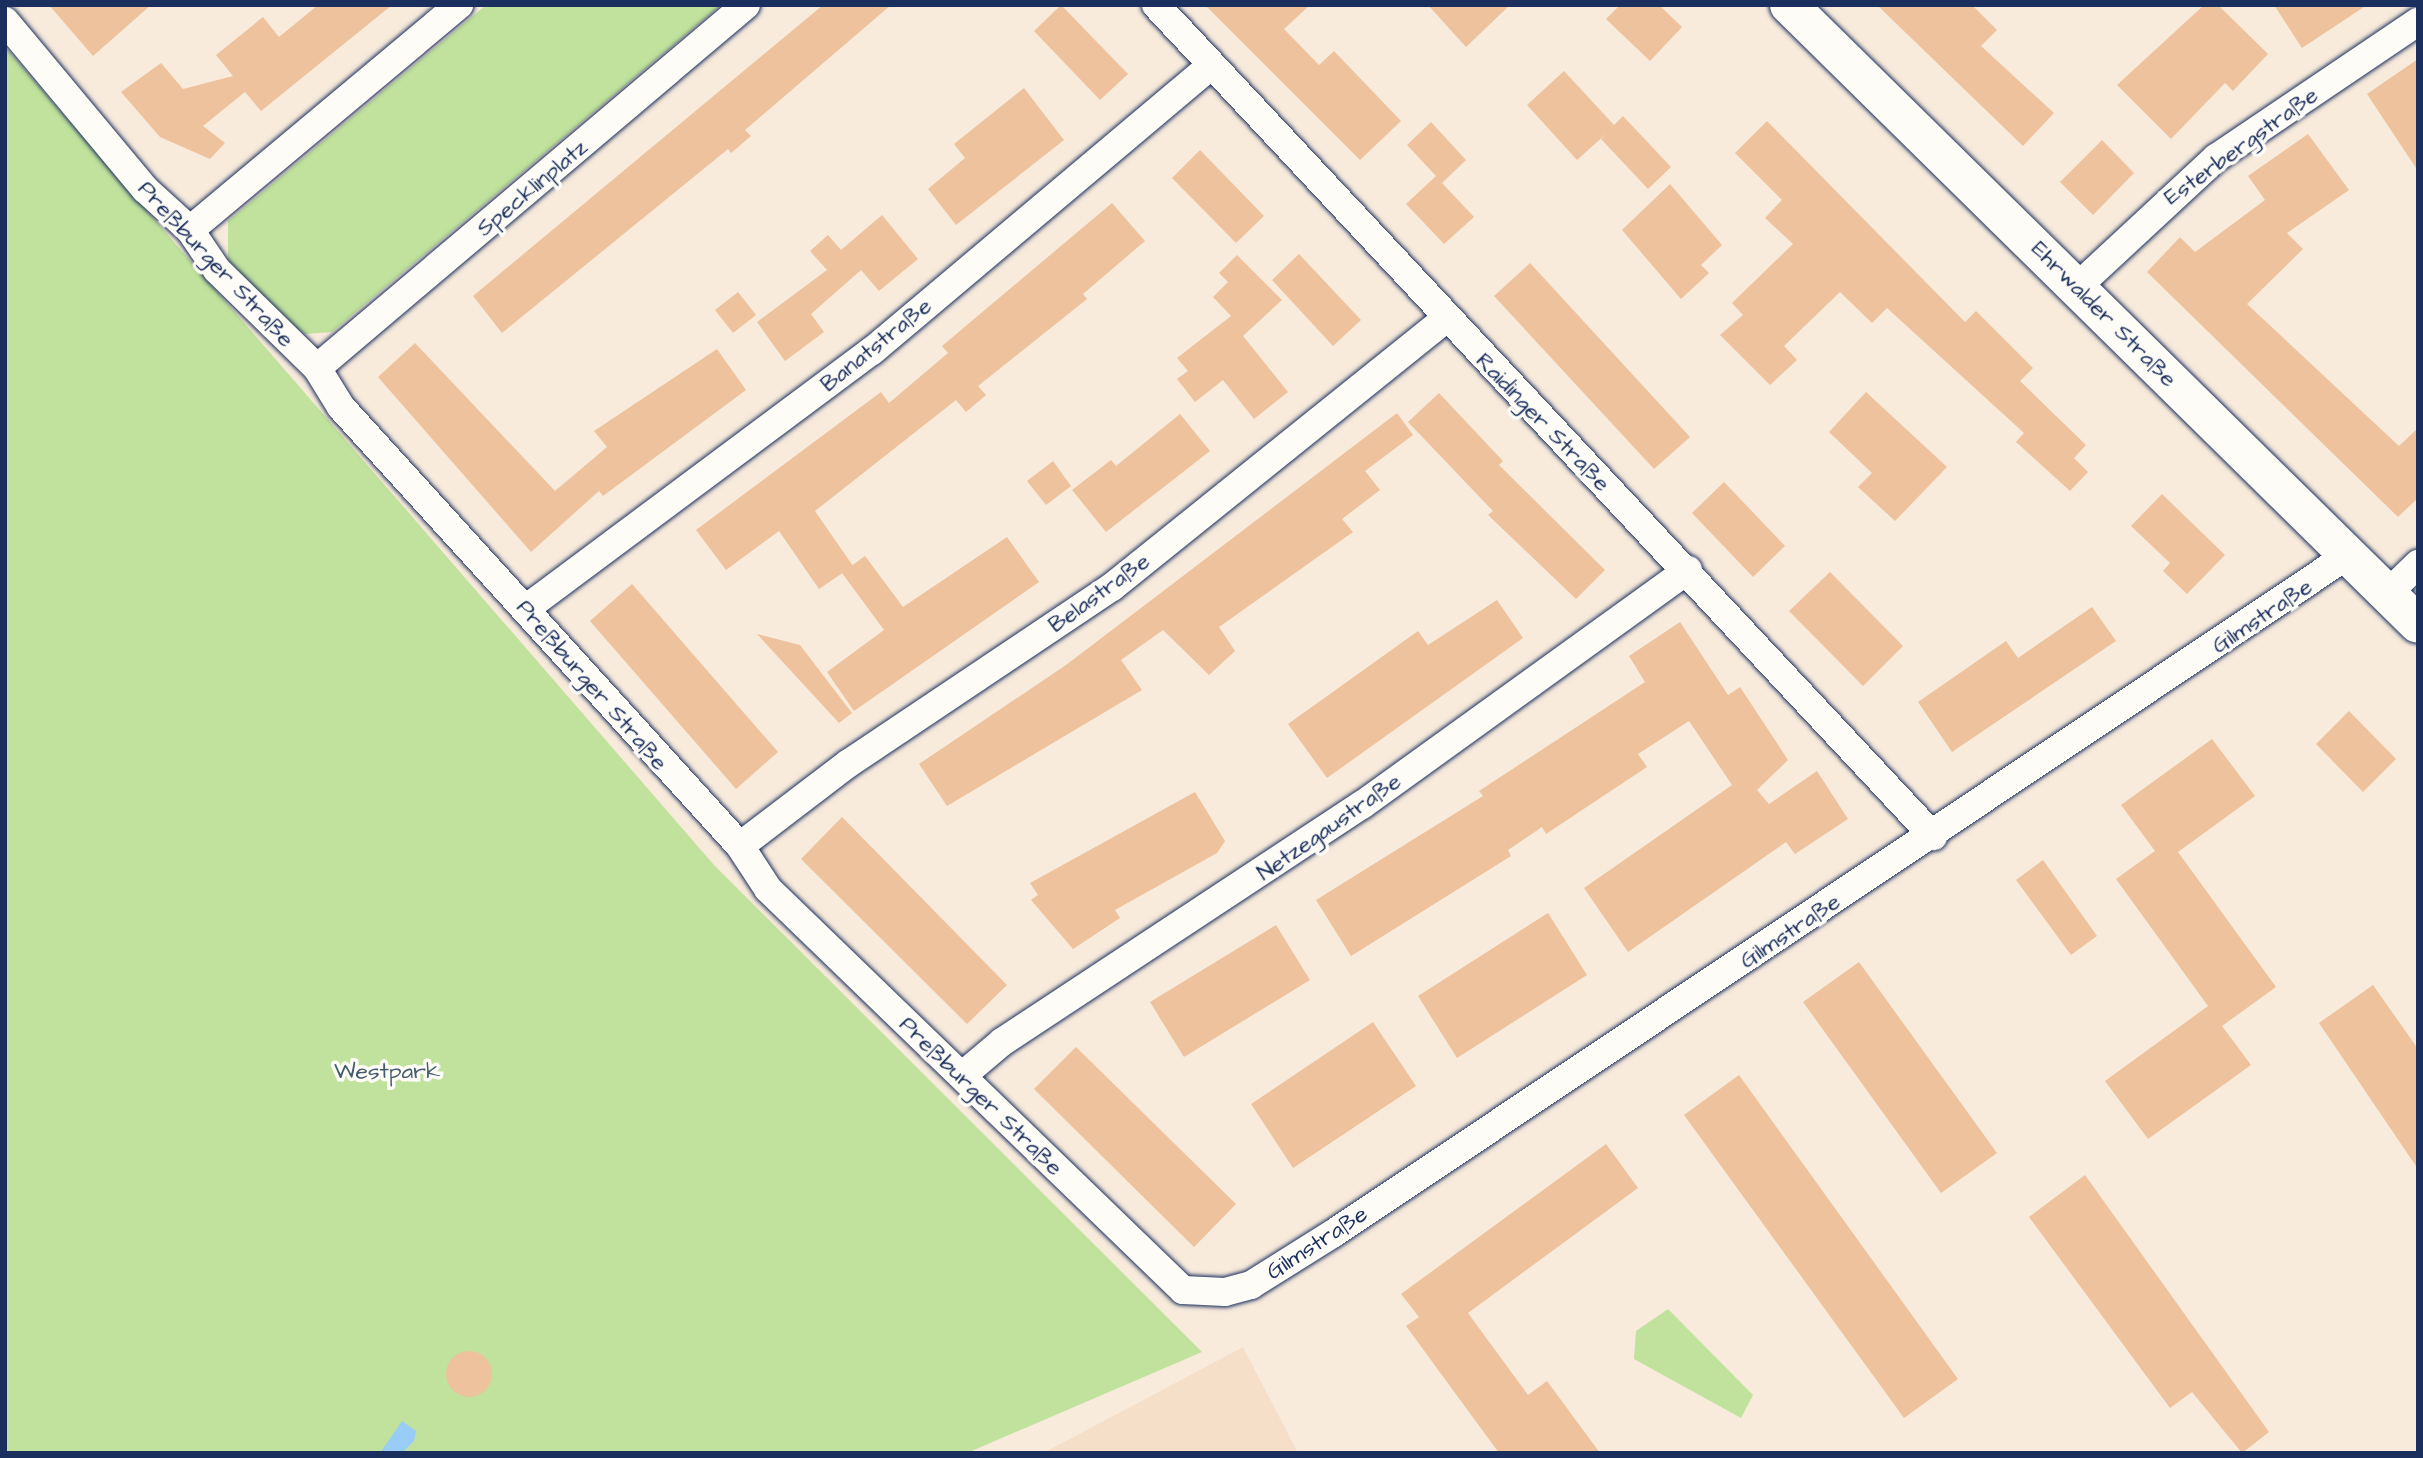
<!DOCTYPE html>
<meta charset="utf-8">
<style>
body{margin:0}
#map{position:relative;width:2423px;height:1458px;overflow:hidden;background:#f8ebdc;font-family:"Architects Daughter",sans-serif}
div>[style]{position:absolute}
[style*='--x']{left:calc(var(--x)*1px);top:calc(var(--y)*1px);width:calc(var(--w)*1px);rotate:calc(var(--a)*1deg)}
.built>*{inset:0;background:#f5dfc9}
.green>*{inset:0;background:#c0e29c}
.water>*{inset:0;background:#99ccf6}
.building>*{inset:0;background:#edc29d}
.round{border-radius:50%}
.roads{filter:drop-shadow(0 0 2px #1b2f5e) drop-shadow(0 0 2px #1b2f5e)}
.street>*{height:28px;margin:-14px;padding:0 14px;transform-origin:14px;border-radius:14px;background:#fdfcf7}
.secondary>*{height:38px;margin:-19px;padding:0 19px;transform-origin:19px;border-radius:19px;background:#fdfcf7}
span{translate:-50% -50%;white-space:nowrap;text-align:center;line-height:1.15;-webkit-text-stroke:7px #fdfcf7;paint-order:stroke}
.street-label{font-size:23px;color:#1b2f5e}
.park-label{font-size:23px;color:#445c6e}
.frame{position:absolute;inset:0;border:7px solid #1b2f5e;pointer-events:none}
</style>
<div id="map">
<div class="built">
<i style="clip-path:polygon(1243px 1347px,1298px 1453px,1043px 1453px,1083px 1432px)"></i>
</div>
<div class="green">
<i style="clip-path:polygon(486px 5px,721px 5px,332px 332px,305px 334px,284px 323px,228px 260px,228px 221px)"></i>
<i style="clip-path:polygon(5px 47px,714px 865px,1202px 1352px,967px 1453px,5px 1453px)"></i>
<i style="clip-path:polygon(1668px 1309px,1753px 1395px,1741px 1418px,1634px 1359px,1636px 1331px)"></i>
</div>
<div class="water">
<i style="clip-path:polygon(402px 1421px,416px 1431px,414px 1441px,402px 1453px,380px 1453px)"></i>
</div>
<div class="building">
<i style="clip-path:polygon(49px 5px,151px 5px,93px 56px)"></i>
<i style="clip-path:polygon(318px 5px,392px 5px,261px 111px,245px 92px,203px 126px,225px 143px,210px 159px,160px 137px,121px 92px,161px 63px,183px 89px,233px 76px,216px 55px,263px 17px,279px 37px)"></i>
<i style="clip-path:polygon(823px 5px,891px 5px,745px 130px,751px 136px,731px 153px,728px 149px,502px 333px,473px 296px)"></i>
<i style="clip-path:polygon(1061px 5px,1128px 74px,1100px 100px,1034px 31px)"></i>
<i style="clip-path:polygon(1205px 5px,1310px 5px,1284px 29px,1319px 65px,1334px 51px,1401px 121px,1360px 160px)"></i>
<i style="clip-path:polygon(1428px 5px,1510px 5px,1466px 47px)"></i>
<i style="clip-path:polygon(1620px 5px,1659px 5px,1682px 27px,1650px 61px,1606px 19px)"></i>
<i style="clip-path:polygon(1877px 5px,1972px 5px,1997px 30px,1981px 46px,2054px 113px,2023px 146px)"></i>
<i style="clip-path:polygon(2204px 5px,2218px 5px,2268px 54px,2233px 91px,2225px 83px,2171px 139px,2117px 85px)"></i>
<i style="clip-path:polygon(2274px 5px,2367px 5px,2302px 48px)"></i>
<i style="clip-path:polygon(2418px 59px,2418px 171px,2367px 94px)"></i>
<i style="clip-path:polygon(1564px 71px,1614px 125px,1623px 116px,1671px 167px,1648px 189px,1601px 139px,1607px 133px,1577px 160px,1527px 105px)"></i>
<i style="clip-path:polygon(1024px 88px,1064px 140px,956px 225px,928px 189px,965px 158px,954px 144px)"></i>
<i style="clip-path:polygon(1767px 121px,1965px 322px,1976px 311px,2033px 368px,2020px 381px,2086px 445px,2074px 458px,2088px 472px,2070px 491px,2016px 442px,2024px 433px,1887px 308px,1872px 323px,1840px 292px,1784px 346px,1797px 360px,1770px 385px,1720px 335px,1743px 315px,1732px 303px,1793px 244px,1765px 218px,1782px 200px,1735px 153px)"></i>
<i style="clip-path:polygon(1431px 122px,1466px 160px,1442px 183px,1474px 217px,1444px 244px,1406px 204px,1436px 176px,1407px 145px)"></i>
<i style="clip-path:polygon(2308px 134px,2349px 190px,2287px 233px,2303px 249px,2247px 304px,2399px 446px,2418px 428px,2418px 498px,2398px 517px,2147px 272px,2180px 237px,2195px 252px,2265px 200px,2248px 176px)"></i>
<i style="clip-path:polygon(2102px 140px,2134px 173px,2093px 215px,2060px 182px)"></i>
<i style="clip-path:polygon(1200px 150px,1264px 216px,1236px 243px,1172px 178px)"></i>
<i style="clip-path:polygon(1670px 184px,1722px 245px,1701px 265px,1709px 273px,1681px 299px,1622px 230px)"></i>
<i style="clip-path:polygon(1112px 203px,1145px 241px,1083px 294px,1087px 299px,978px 386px,986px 395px,966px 412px,956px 400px,815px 511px,853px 566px,819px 589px,779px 531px,726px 570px,696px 530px,881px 392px,889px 403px,948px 353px,942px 346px)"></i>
<i style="clip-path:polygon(882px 215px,918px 259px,879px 291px,861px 270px,811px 314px,824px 332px,785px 361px,757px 322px,827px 270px,810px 251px,828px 235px,841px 250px)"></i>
<i style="clip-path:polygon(1299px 254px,1361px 320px,1333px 346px,1272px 280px)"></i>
<i style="clip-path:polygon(1237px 255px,1282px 300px,1243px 336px,1288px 392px,1254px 419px,1223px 380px,1195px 402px,1177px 379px,1188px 371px,1177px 358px,1231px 316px,1213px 297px,1228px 282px,1219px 273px)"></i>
<i style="clip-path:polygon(1530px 263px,1690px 437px,1654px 469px,1494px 296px)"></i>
<i style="clip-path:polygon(738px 292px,756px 315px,733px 333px,715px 310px)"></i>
<i style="clip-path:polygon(415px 343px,555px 491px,607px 447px,594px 431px,717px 349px,746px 390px,603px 496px,599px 491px,531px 552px,378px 377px)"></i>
<i style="clip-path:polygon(1866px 392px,1947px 467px,1895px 521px,1858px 487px,1872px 473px,1829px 432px)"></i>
<i style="clip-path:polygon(1439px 393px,1503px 461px,1499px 465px,1605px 570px,1576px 599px,1488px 515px,1493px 511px,1408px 422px)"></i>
<i style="clip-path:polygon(1397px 413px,1413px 435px,1365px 471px,1380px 490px,1342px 519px,1353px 532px,1219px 627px,1235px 651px,1209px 675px,1163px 630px,1121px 660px,1142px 690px,947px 806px,919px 764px,1066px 665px)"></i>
<i style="clip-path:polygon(1180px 414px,1210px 451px,1106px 532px,1072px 490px,1111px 460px,1116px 466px)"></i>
<i style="clip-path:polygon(1053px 461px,1071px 486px,1046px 505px,1027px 481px)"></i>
<i style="clip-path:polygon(1724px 482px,1785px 546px,1753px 577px,1692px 513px)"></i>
<i style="clip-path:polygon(2162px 494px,2225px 555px,2187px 594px,2163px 571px,2170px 563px,2131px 526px)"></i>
<i style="clip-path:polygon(1007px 537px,1039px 582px,854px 711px,827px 672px,884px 630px,842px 573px,865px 556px,903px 607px)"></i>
<i style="clip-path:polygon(1830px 572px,1903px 646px,1863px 686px,1789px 611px)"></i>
<i style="clip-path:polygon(632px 584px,778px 752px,736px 789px,590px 621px)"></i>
<i style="clip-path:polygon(1497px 600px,1523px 638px,1327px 778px,1288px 724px,1418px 631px,1428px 645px)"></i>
<i style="clip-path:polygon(2092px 607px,2116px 641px,1952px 752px,1918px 702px,2006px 641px,2018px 658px)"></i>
<i style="clip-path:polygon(1680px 622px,1728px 695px,1740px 687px,1788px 760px,1757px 790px,1769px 804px,1817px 771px,1848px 819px,1795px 854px,1786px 842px,1628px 952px,1584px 888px,1732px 785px,1689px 721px,1638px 754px,1647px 767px,1546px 834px,1542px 827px,1508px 850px,1511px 856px,1351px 956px,1316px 900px,1483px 796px,1479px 791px,1645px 682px,1629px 656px)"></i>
<i style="clip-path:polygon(757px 634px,800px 645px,852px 713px,839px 723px)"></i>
<i style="clip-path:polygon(2349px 711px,2396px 759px,2363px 792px,2316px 744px)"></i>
<i style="clip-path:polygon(2212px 739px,2255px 796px,2178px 852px,2276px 987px,2222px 1026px,2251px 1065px,2148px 1139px,2105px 1081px,2208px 1006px,2116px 879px,2155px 851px,2121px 805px)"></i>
<i style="clip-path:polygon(1195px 792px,1225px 841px,1217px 853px,1115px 910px,1120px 918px,1073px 949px,1031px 900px,1038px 895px,1030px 883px)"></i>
<i style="clip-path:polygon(842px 817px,1007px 985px,967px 1024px,801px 859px)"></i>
<i style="clip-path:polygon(2043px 860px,2097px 936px,2071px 955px,2016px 880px)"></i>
<i style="clip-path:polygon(1548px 913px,1587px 975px,1457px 1058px,1418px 996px)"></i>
<i style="clip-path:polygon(1276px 925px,1310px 980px,1184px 1057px,1150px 1002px)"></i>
<i style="clip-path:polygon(1859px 962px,1997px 1153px,1941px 1193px,1803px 1002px)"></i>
<i style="clip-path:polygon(2373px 985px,2418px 1049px,2418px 1169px,2319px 1023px)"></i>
<i style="clip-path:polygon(1373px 1022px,1416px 1086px,1293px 1168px,1251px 1104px)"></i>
<i style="clip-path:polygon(1076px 1047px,1236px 1204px,1194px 1247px,1034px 1089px)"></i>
<i style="clip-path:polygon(1739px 1075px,1958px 1379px,1904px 1418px,1684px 1115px)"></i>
<i style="clip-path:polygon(1606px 1144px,1638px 1188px,1468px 1313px,1528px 1395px,1547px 1381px,1600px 1453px,1499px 1453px,1406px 1326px,1419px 1317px,1401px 1294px)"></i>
<i style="clip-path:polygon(2085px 1175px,2269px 1432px,2242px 1453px,2192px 1392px,2170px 1408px,2029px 1217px)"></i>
<i class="round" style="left:446px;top:1351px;width:46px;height:46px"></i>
</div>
<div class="roads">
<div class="street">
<i style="--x:1156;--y:5;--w:1138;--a:46.92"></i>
<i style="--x:5;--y:21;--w:219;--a:50.2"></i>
<i style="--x:145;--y:189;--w:61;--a:42.3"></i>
<i style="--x:190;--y:230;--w:48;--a:56"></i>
<i style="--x:217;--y:270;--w:140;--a:44.4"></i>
<i style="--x:317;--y:368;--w:46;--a:58.4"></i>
<i style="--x:341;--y:407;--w:593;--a:47.73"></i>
<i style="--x:740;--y:846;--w:51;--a:56.9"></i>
<i style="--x:768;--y:889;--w:577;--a:44.02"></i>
<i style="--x:1183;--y:1290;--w:42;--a:2.7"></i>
<i style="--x:1225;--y:1292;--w:27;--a:-15"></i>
<i style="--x:1251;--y:1285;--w:98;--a:-32.1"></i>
<i style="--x:1334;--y:1233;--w:1220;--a:-33.77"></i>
<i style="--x:190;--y:230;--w:351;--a:-39.9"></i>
<i style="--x:2077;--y:287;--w:190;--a:-42.9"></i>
<i style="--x:2216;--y:158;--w:244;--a:-34"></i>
<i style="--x:317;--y:368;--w:562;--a:-40.24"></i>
<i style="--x:2388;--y:593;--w:42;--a:-44"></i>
<i style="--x:528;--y:607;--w:429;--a:-36.7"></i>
<i style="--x:872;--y:351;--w:443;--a:-40.1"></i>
<i style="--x:740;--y:846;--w:137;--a:-37.3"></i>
<i style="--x:849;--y:763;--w:316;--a:-33.8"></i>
<i style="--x:1112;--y:587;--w:426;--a:-38.8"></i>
<i style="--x:963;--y:1075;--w:51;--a:-40.2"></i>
<i style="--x:1002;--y:1042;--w:431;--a:-33.4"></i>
<i style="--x:1362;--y:805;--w:402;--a:-35.8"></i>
</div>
<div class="secondary">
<i style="--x:1789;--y:5;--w:882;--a:44.54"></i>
</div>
</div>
<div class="street-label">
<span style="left:2241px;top:146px;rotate:-36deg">Esterbergstraße</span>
<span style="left:532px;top:188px;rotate:-40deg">Specklinplatz</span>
<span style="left:216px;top:264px;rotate:47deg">Preßburger Straße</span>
<span style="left:2104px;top:314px;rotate:45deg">Ehrwalder Straße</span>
<span style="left:876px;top:345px;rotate:-39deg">Banatstraße</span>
<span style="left:1543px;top:422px;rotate:46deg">Raidinger Straße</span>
<span style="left:1099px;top:593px;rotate:-36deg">Belastraße</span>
<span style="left:2262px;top:616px;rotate:-34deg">Gilmstraße</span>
<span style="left:592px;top:685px;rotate:49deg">Preßburger Straße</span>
<span style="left:1329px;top:827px;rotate:-35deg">Netzegaustraße</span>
<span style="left:1790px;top:931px;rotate:-34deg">Gilmstraße</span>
<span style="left:981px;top:1096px;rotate:44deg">Preßburger Straße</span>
<span style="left:1317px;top:1243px;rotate:-33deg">Gilmstraße</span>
</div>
<div class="park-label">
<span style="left:387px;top:1071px">Westpark</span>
</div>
<div class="frame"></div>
</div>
